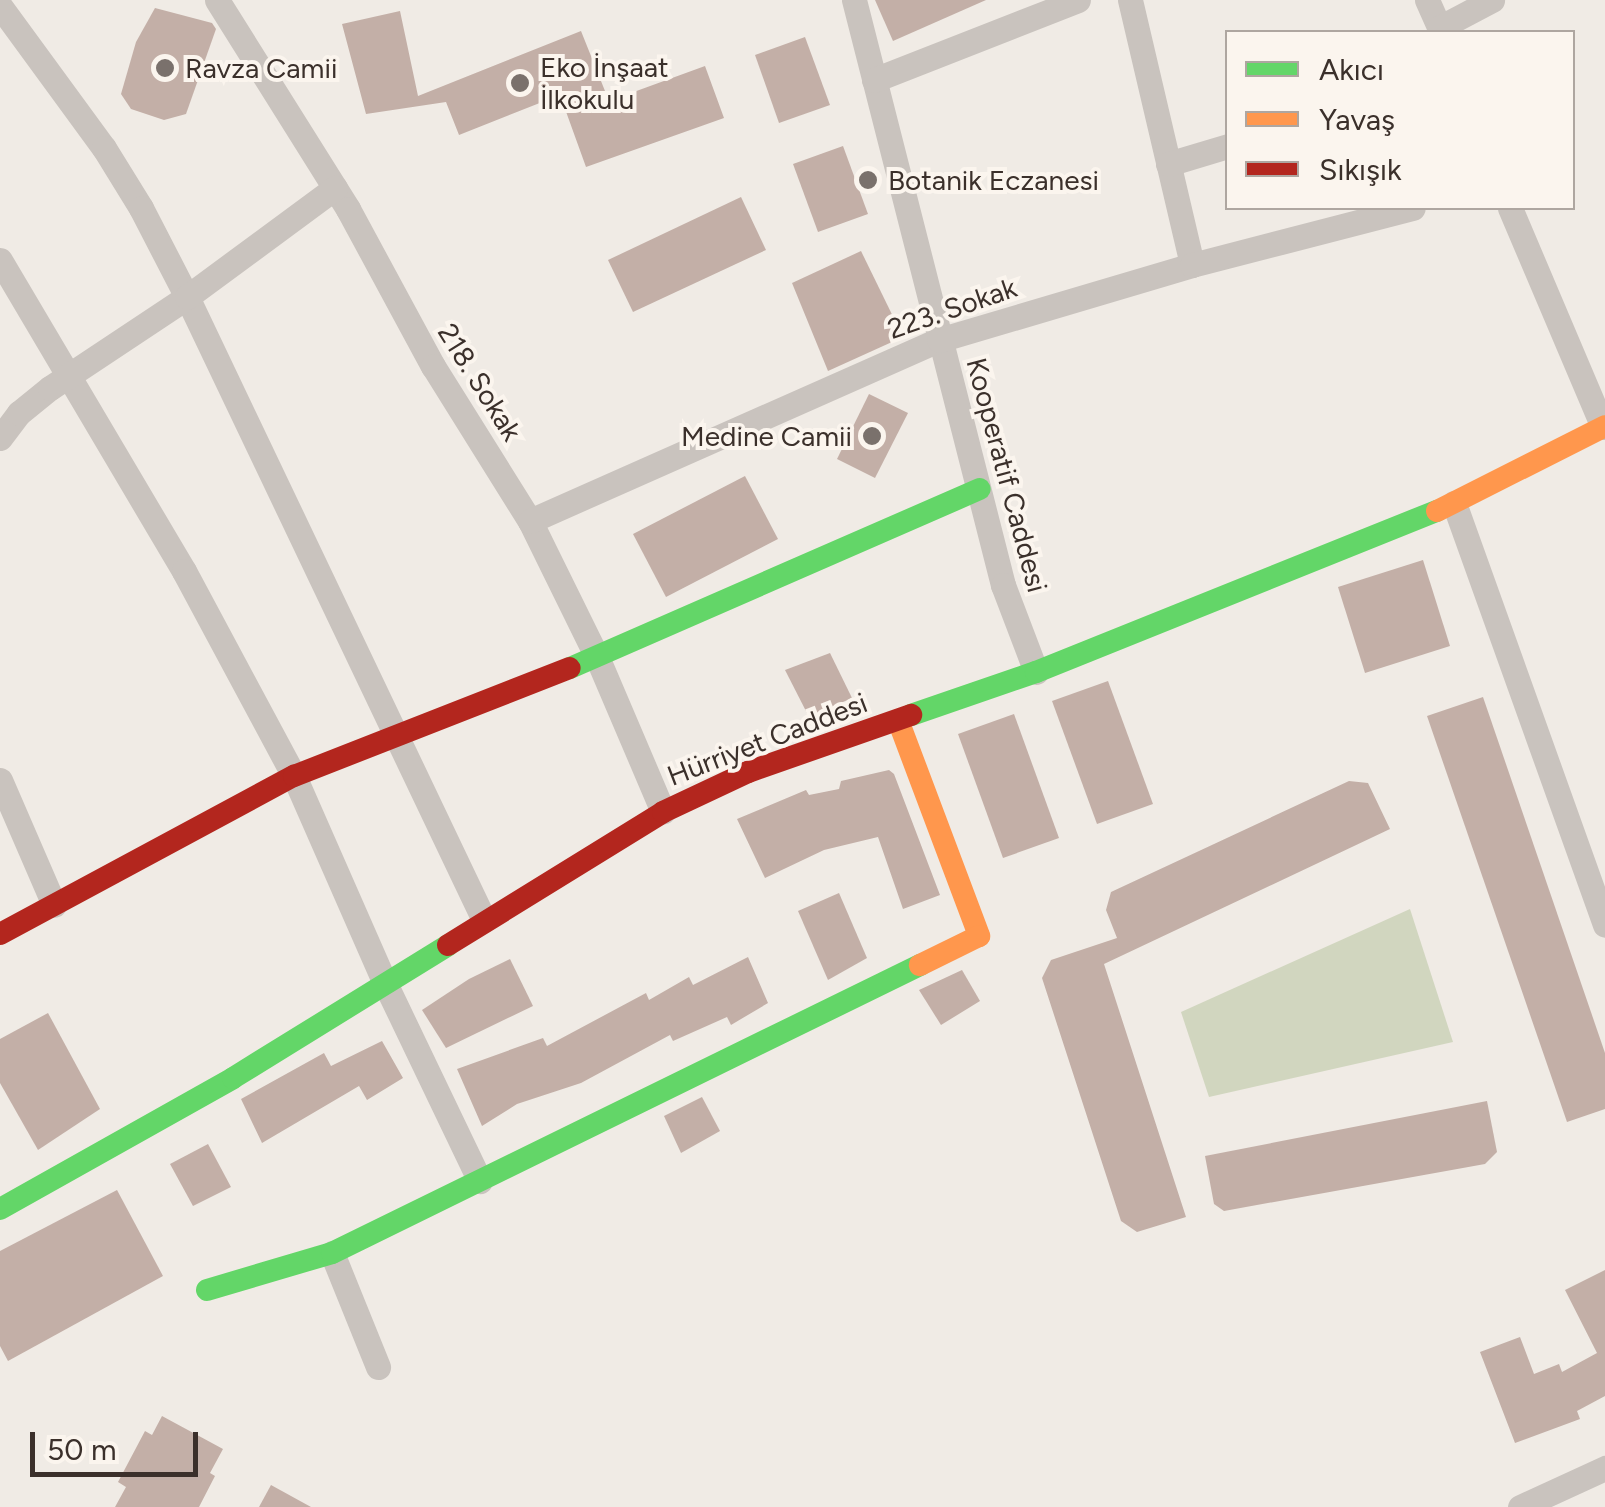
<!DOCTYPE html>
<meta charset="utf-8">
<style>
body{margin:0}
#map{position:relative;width:1605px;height:1507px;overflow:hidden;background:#f0ebe5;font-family:Figtree,sans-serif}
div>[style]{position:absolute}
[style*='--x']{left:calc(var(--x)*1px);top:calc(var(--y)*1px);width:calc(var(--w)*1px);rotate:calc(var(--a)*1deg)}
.green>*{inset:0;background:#d1d6bf}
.building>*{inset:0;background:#c3afa7}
.street>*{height:25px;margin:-12.5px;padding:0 12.5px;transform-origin:12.5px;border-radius:12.5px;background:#c9c3be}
.fast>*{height:22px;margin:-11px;padding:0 11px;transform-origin:11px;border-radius:11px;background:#63d668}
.slow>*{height:22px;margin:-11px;padding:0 11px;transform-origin:11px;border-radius:11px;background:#ff974d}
.jam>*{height:22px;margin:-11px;padding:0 11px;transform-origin:11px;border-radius:11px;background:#b3261e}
.dots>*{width:28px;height:28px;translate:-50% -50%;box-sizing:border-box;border:5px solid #fbf5ee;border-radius:50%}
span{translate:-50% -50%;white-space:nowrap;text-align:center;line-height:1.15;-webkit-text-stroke:8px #fbf5ee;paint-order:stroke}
.poi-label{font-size:28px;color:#3b302b}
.left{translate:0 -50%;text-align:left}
.right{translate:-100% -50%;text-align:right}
.street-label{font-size:28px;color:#3b302b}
.legend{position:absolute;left:1225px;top:30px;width:350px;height:180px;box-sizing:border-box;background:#fbf5ee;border:2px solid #aea6a0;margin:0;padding:12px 18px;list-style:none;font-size:30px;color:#3b302b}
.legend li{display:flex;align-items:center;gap:20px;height:50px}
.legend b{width:50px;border:2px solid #aea6a0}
.scale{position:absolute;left:30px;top:1432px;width:168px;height:45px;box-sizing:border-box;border:5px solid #3b302b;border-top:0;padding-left:12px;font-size:30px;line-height:35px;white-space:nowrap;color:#3b302b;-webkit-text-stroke:8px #fbf5ee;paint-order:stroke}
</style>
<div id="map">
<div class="green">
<i style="clip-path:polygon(1410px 909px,1453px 1042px,1209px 1097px,1181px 1012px)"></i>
</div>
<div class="building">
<i style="clip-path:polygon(875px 0,986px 0,893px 41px)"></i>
<i style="clip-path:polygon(155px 8px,212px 23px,216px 29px,186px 114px,164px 120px,131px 109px,121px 94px,136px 42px)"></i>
<i style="clip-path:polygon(400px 11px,418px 96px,581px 31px,609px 101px,705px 66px,724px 118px,586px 167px,560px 95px,459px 135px,446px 102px,366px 114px,342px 24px)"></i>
<i style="clip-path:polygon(805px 37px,830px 105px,779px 123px,755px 55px)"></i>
<i style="clip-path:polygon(843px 146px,868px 214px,818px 232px,793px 164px)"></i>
<i style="clip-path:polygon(741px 197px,766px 250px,633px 312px,608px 260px)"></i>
<i style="clip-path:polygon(861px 251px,903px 337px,828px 371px,792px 283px)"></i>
<i style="clip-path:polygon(869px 394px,908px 413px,875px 478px,837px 459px)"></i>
<i style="clip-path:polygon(745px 476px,778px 539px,666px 597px,633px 534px)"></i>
<i style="clip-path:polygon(1423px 560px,1450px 646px,1365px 673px,1338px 587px)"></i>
<i style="clip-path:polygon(830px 653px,852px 698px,809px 717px,785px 670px)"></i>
<i style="clip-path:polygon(1108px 681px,1153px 804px,1097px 824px,1052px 701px)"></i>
<i style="clip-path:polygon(1483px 697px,1605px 1053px,1605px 1109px,1567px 1122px,1427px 716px)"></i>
<i style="clip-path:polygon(1014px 714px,1059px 838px,1003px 858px,958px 734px)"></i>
<i style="clip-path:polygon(889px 770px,894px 774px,940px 895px,903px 909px,878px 837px,824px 850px,765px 878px,737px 819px,806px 790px,809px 795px,839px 789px,841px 781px)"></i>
<i style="clip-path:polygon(1349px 781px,1368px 783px,1390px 829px,1104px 964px,1186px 1217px,1137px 1232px,1121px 1221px,1042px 978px,1051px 960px,1117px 938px,1106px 910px,1111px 892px)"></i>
<i style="clip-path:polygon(839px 893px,867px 958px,828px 980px,798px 911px)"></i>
<i style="clip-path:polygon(748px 957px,768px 1003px,731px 1025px,727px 1017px,673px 1041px,670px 1035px,581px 1083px,517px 1104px,482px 1126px,457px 1069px,543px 1038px,547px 1046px,646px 993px,649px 1000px,689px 977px,693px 985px)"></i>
<i style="clip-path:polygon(510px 959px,533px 1006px,446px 1048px,422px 1010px,469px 979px)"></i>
<i style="clip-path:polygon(962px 970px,980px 1001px,941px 1025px,919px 990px)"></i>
<i style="clip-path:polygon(48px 1013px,100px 1109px,38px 1150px,0 1083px,0 1039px)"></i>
<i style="clip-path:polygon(382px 1041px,403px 1078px,367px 1100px,359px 1086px,262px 1143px,241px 1099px,324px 1053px,331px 1066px)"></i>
<i style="clip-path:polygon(702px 1097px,720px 1131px,681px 1153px,664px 1116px)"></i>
<i style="clip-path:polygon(1487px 1101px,1497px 1152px,1485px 1164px,1224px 1211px,1214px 1204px,1205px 1156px)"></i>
<i style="clip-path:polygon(208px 1144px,231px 1187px,193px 1206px,170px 1164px)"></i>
<i style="clip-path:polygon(117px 1190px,163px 1276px,8px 1361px,0 1346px,0 1251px)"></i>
<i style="clip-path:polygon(1605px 1270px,1605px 1396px,1577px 1411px,1580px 1419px,1515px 1443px,1480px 1352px,1520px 1337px,1534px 1374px,1559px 1364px,1562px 1372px,1597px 1353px,1565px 1290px)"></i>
<i style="clip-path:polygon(162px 1416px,223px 1449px,210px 1473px,215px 1476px,199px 1507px,115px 1507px,126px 1487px,118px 1482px,145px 1431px,152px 1435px)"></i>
<i style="clip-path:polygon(271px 1485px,311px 1507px,259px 1507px)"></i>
</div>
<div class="street">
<i style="--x:217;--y:0;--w:247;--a:57.9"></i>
<i style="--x:348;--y:209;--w:179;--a:61.6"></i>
<i style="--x:433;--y:366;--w:183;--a:58"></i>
<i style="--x:530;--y:521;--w:152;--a:63.8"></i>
<i style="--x:597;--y:657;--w:168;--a:66.9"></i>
<i style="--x:854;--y:0;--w:604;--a:75.71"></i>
<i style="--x:1003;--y:585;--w:93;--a:69.2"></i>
<i style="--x:1130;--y:0;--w:272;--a:76.8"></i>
<i style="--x:1427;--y:0;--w:35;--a:66"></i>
<i style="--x:0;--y:6;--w:176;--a:53.8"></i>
<i style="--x:104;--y:148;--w:70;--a:58.3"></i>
<i style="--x:141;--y:208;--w:100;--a:62.7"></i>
<i style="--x:187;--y:297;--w:690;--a:64.51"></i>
<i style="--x:1439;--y:28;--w:60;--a:-27.8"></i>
<i style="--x:874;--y:80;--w:219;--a:-21.4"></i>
<i style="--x:1168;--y:164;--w:63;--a:-16.7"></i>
<i style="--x:1510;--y:208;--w:238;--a:67"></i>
<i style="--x:0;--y:260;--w:361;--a:59.4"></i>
<i style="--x:184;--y:571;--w:233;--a:61.8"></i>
<i style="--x:294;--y:776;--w:224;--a:66.3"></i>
<i style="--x:384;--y:981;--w:222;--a:64.4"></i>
<i style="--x:0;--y:438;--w:31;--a:-53"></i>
<i style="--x:19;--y:413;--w:40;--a:-39"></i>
<i style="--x:50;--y:388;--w:164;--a:-33.6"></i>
<i style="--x:187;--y:297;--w:184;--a:-36.4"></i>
<i style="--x:1454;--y:503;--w:448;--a:70.3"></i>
<i style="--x:530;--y:521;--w:447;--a:-23.9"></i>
<i style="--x:939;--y:340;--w:264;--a:-16.5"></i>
<i style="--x:1192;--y:265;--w:228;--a:-14.5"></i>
<i style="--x:0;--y:780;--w:136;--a:66.6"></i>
<i style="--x:332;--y:1253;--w:123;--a:68"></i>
<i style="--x:1520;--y:1507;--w:94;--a:-24.6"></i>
</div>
<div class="fast">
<i style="--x:570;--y:668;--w:447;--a:-23.6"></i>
<i style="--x:911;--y:715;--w:132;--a:-19"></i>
<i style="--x:1036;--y:672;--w:432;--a:-21.9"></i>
<i style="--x:0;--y:1209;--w:267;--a:-29.3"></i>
<i style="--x:233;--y:1078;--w:253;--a:-31.7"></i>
<i style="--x:207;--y:1290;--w:130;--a:-16.5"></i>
<i style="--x:332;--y:1253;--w:655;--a:-26.1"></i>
</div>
<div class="slow">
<i style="--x:1437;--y:511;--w:188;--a:-26.8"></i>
<i style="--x:898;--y:720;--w:231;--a:69.4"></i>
<i style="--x:979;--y:936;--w:66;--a:153.8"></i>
</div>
<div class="jam">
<i style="--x:0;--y:934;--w:334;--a:-28.3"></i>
<i style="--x:294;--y:776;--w:296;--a:-21.4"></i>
<i style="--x:448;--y:945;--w:253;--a:-31.7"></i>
<i style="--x:663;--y:812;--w:94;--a:-25.2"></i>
<i style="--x:748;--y:772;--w:173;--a:-19.3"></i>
</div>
<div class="dots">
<i style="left:165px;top:68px;background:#7a716c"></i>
<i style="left:520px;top:83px;background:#7a716c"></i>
<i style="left:868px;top:180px;background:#7a716c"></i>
<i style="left:872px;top:436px;background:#7a716c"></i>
</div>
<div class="poi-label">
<span class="left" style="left:540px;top:83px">Eko İnşaat<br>İlkokulu</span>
<span class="left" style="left:185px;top:68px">Ravza Camii</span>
<span class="left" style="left:888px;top:180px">Botanik Eczanesi</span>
<span class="right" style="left:852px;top:436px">Medine Camii</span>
</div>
<div class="street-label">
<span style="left:952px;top:308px;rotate:-19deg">223. Sokak</span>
<span style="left:480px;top:382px;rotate:58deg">218. Sokak</span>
<span style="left:1007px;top:475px;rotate:75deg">Kooperatif Caddesi</span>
<span style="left:767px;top:739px;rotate:-21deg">Hürriyet Caddesi</span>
</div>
<ul class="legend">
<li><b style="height:12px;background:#63d668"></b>Akıcı</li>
<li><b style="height:12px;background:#ff974d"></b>Yavaş</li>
<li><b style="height:12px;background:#b3261e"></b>Sıkışık</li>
</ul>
<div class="scale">50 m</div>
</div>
